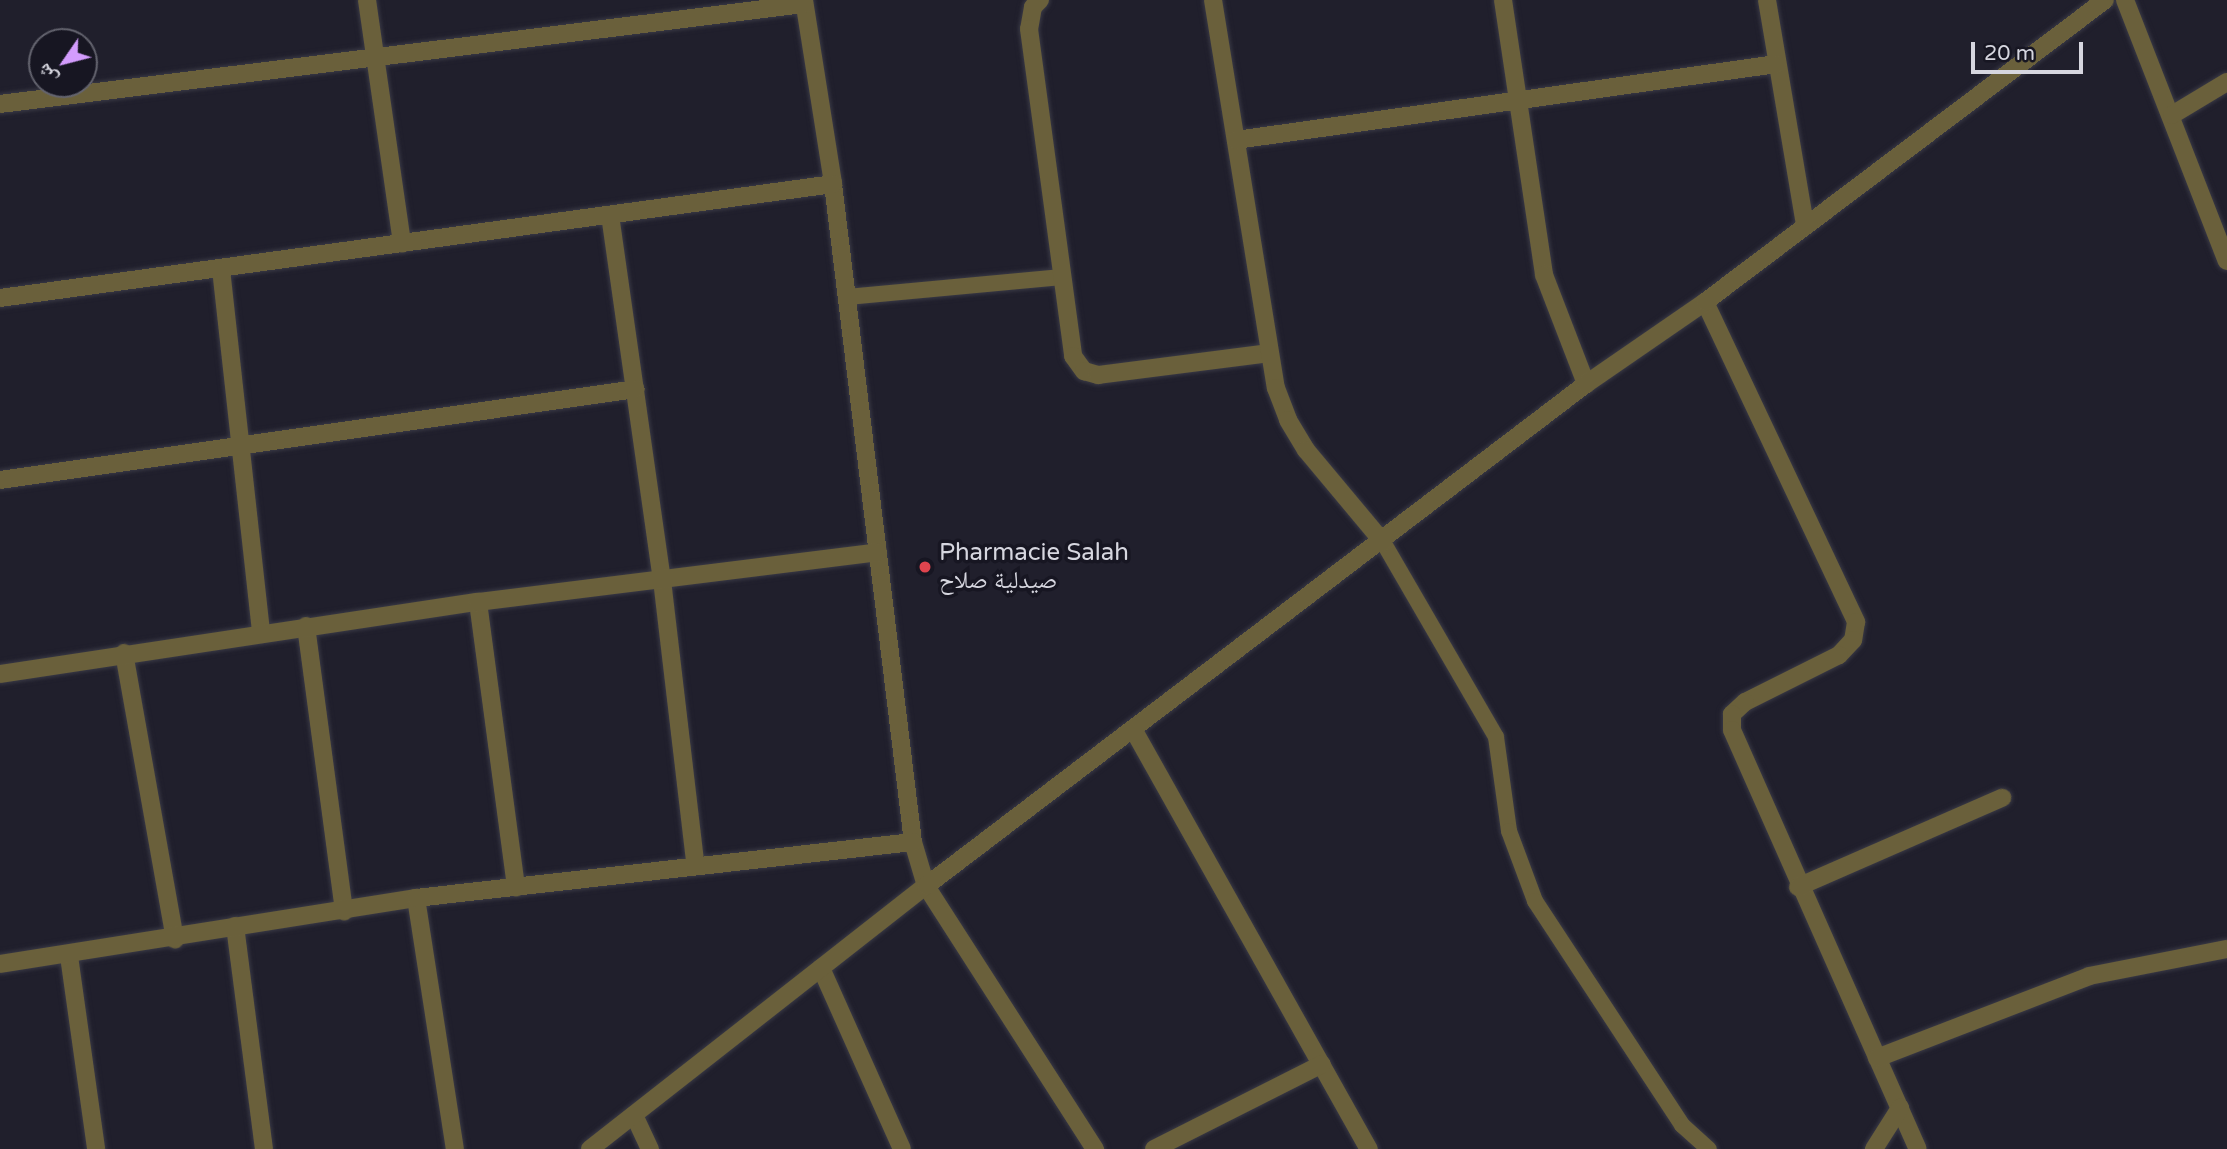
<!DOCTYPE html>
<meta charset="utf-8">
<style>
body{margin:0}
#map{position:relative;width:2227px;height:1149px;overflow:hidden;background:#201f2c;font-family:"Varela Round","Noto Naskh Arabic",sans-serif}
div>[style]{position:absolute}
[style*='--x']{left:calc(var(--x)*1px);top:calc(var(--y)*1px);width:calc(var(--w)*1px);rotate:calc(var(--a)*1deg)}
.roads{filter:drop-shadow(0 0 2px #393945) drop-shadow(0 0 2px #393945)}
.lane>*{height:16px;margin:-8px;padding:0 8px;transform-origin:8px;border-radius:8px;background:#6a603b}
.street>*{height:18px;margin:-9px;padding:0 9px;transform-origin:9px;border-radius:9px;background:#6a603b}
.dots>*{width:19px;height:19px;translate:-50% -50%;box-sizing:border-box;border:4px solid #171622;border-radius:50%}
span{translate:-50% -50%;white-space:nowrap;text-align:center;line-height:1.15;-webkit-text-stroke:7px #171622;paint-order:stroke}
.poi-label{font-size:24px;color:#d6d6df}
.left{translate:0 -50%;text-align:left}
.north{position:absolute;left:28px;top:28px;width:70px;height:70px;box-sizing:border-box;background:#171622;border:2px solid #63636e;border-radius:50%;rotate:235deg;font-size:19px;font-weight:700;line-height:28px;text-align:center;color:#d6d6df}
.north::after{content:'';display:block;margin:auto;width:24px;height:32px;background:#d39cfd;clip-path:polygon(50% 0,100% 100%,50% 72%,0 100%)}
.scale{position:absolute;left:1971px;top:42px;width:112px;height:32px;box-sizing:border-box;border:4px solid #d6d6df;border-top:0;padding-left:9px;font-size:21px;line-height:24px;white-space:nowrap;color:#d6d6df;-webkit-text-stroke:5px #171622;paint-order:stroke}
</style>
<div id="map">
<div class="roads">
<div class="lane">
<i style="--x:847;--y:297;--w:216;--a:-5.3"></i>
<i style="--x:1383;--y:542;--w:225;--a:59.9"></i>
<i style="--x:1496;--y:737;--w:95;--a:82.1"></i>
<i style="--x:1509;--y:831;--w:75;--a:69.6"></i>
<i style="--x:1535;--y:901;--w:268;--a:56.7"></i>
<i style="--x:1682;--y:1125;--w:36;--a:42"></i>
</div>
<div class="street">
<i style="--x:367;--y:0;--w:246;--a:81.8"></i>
<i style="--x:804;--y:0;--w:186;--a:81"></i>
<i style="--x:833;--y:184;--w:663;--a:83.07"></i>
<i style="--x:913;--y:842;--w:46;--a:73.5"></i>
<i style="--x:926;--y:886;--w:313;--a:57.3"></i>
<i style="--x:1040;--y:0;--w:10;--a:135"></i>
<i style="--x:1033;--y:7;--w:22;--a:100"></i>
<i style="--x:1029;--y:29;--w:330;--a:82.3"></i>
<i style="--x:1073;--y:356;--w:19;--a:54"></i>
<i style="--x:1084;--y:371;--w:15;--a:16"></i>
<i style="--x:1098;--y:375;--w:172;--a:-7.3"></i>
<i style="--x:1213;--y:0;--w:393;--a:80.8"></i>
<i style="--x:1276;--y:388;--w:34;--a:69"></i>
<i style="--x:1288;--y:420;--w:35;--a:59"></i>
<i style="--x:1306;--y:450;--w:120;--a:50.1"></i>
<i style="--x:1503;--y:0;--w:278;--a:81.5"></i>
<i style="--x:1544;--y:275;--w:117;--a:68.9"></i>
<i style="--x:1767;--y:0;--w:227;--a:80.4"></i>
<i style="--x:2125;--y:0;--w:280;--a:68.7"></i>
<i style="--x:0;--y:104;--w:810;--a:-7.09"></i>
<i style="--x:2172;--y:115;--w:64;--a:-31"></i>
<i style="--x:1236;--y:140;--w:546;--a:-8"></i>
<i style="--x:610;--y:215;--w:369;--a:81.9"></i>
<i style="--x:662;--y:580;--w:285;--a:83.3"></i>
<i style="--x:221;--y:269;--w:366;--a:83.7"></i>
<i style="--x:0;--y:298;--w:841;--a:-7.79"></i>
<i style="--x:1705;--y:302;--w:354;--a:64.7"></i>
<i style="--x:1856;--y:622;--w:18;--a:99"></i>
<i style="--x:1853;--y:640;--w:21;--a:133"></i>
<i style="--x:1839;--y:655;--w:105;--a:153.4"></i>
<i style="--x:1745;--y:702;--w:18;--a:137"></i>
<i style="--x:1732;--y:714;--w:16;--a:90"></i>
<i style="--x:1732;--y:730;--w:458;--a:66.1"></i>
<i style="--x:0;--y:480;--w:642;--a:-8.14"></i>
<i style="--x:478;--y:602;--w:288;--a:82.4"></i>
<i style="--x:306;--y:626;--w:288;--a:82.4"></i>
<i style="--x:124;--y:653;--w:291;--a:79.9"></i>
<i style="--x:0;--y:674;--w:483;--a:-8.6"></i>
<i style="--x:478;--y:602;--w:403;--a:-7.1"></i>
<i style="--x:1133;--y:729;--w:482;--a:60.7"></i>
<i style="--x:1798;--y:887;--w:223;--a:-23.6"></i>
<i style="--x:416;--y:898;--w:254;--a:81.2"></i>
<i style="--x:235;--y:926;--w:225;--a:82.6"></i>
<i style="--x:69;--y:956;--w:195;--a:82"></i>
<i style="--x:0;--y:964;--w:421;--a:-9"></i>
<i style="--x:416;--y:898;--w:500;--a:-6.43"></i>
<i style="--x:821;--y:968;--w:198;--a:65.9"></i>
<i style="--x:1877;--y:1058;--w:227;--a:-21.1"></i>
<i style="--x:2089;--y:976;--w:141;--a:-11.1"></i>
<i style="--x:634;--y:1115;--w:38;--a:65"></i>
<i style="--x:590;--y:1149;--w:427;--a:-38.1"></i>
<i style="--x:926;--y:886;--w:829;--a:-37.26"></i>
<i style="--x:1586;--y:384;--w:145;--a:-34.6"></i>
<i style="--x:1705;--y:302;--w:501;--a:-37.05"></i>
<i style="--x:1154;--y:1149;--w:188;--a:-26.8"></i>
<i style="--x:1874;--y:1149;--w:49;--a:-57.6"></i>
</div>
</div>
<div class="dots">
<i style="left:925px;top:567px;background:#e0444e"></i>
</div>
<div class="poi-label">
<span class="left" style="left:939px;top:567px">Pharmacie Salah<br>صيدلية صلاح</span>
</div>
<div class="north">ش</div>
<div class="scale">20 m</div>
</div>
